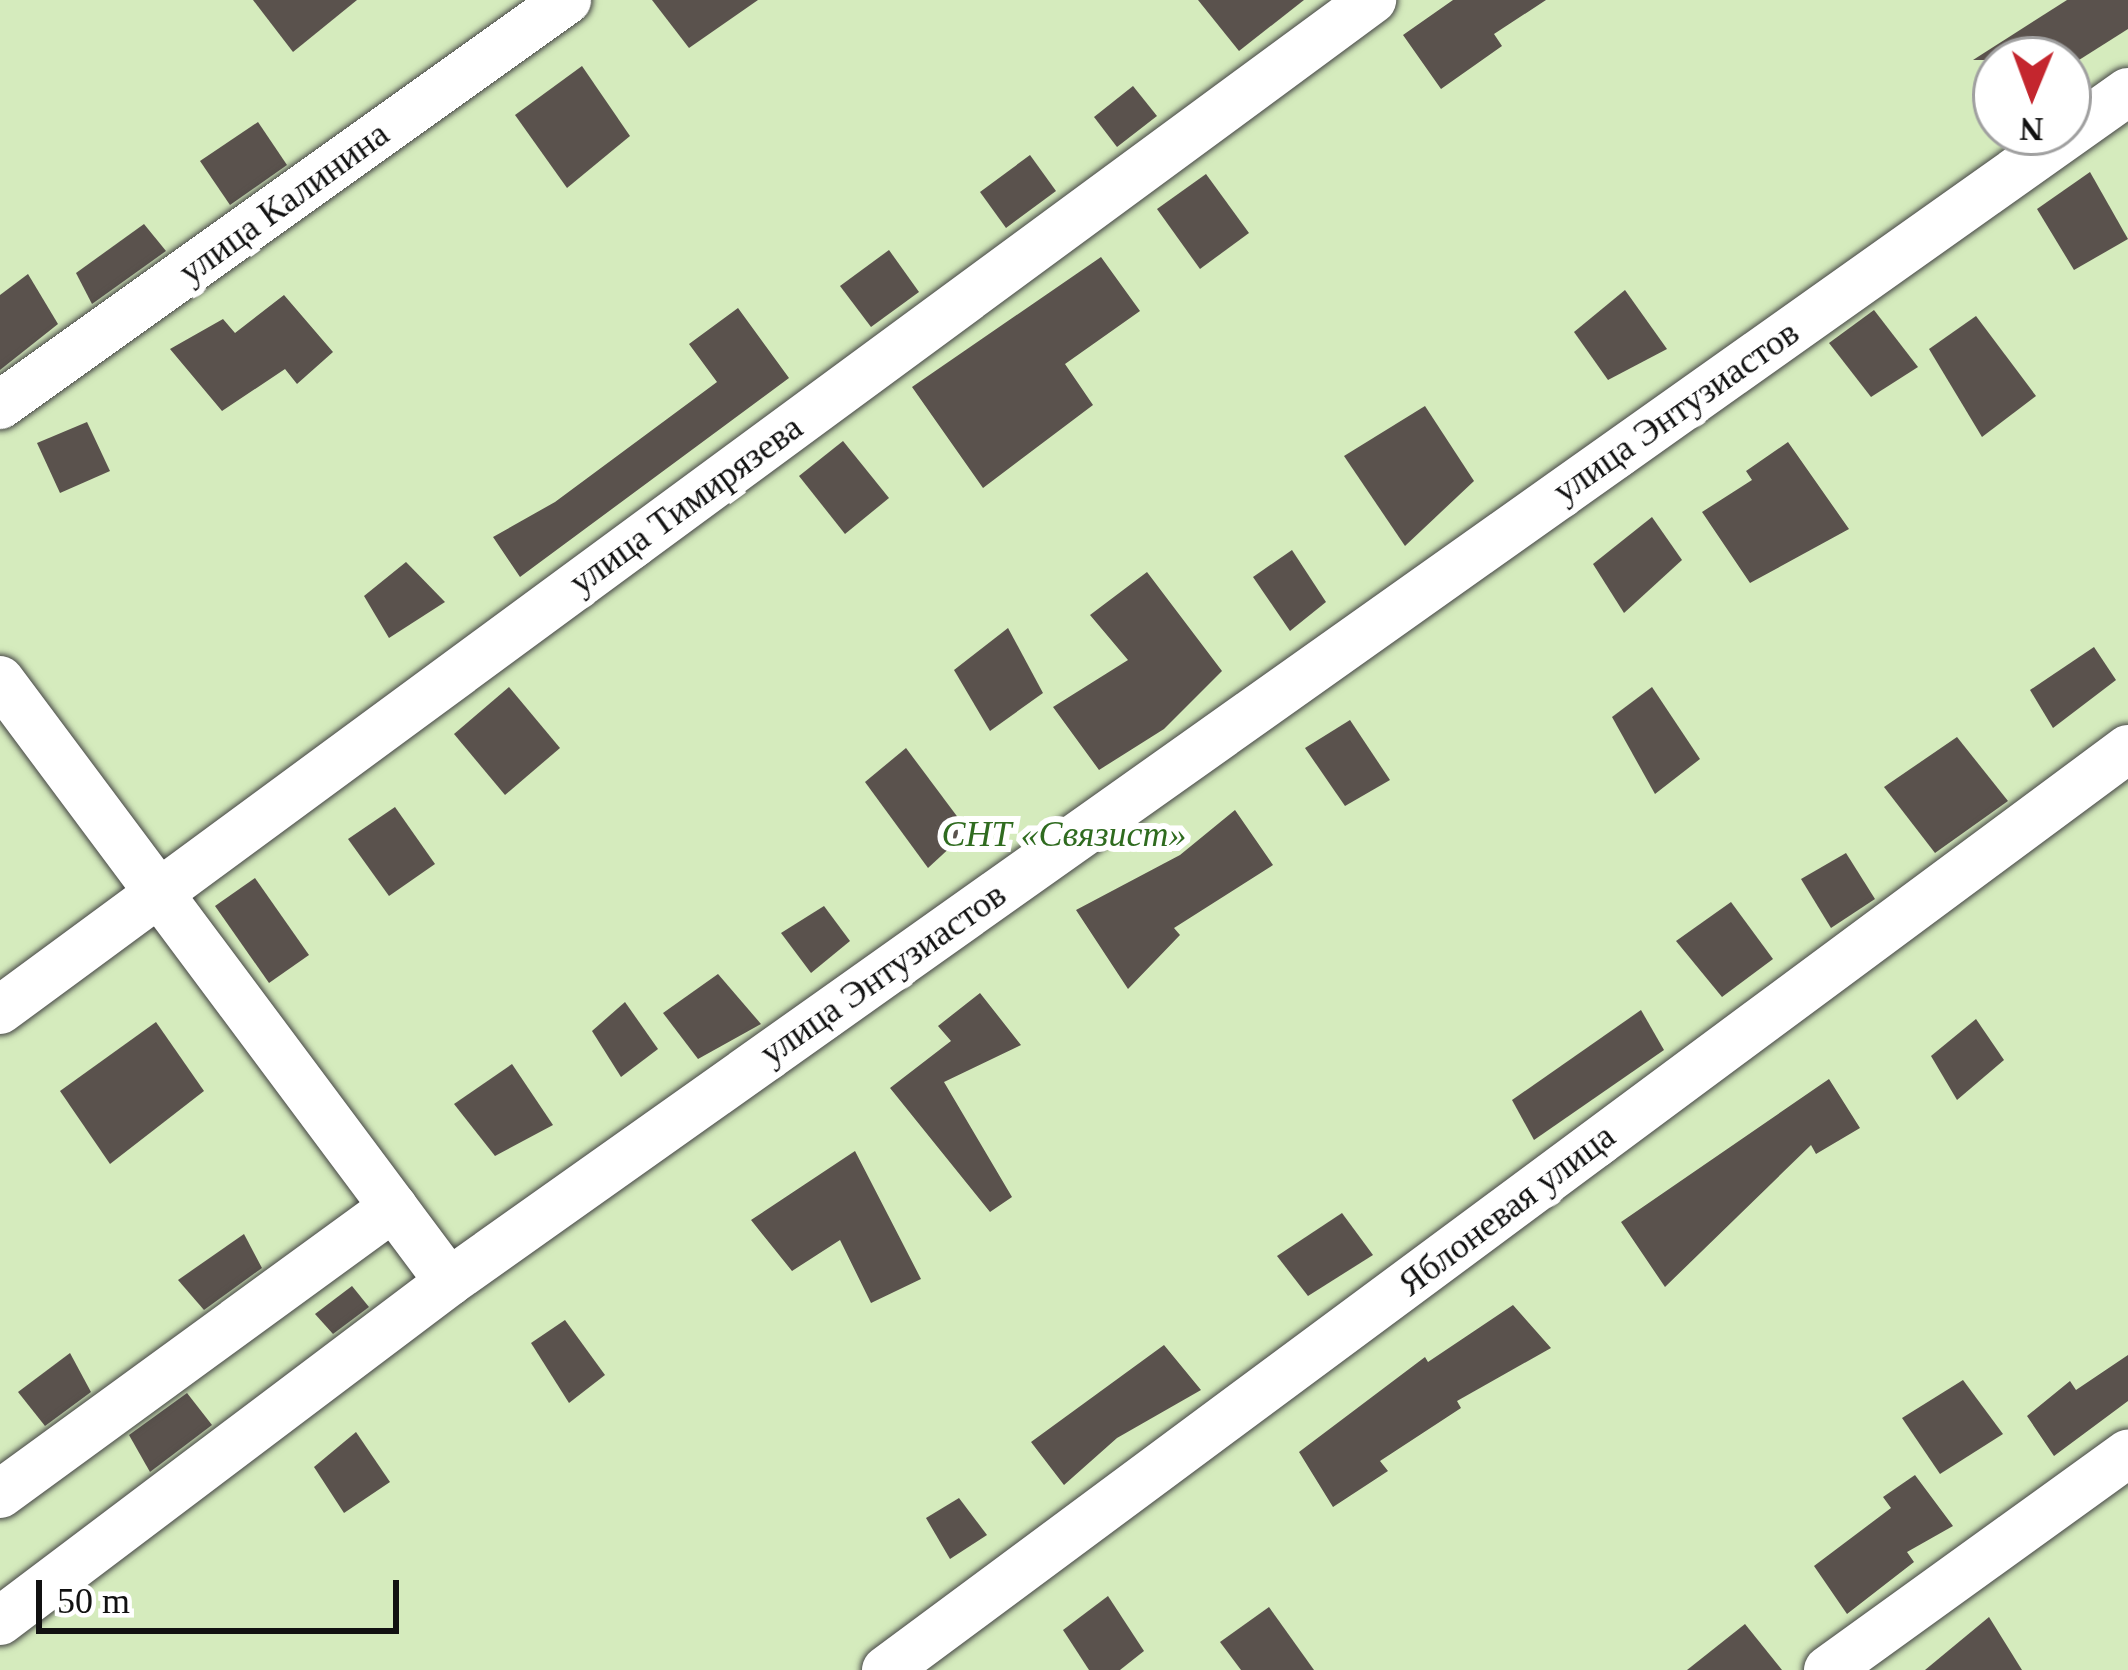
<!DOCTYPE html>
<meta charset="utf-8">
<style>
body{margin:0}
#map{position:relative;width:2128px;height:1670px;overflow:hidden;background:#fffdf5;font-family:"Times New Roman",serif}
div>[style]{position:absolute}
[style*='--x']{left:calc(var(--x)*1px);top:calc(var(--y)*1px);width:calc(var(--w)*1px);rotate:calc(var(--a)*1deg)}
.green>*{inset:0;background:#d5ebbd}
.building>*{inset:0;background:#5a524d}
.roads{filter:drop-shadow(0 0 3px #444) drop-shadow(0 0 3px #444)}
.minor>*{height:48px;margin:-24px;padding:0 24px;transform-origin:24px;border-radius:24px;background:#fff}
span{translate:-50% -50%;white-space:nowrap;text-align:center;line-height:1.15;-webkit-text-stroke:12px #fff;paint-order:stroke}
.street-label{font-size:36px;color:#111}
.park-label{font-size:36px;color:#2f6b1f;font-style:italic}
.north{position:absolute;left:1972px;top:36px;width:120px;height:120px;box-sizing:border-box;background:#fff;border:3px solid #a0a0a0;border-radius:50%;rotate:181deg;font-size:33px;font-weight:700;line-height:48px;text-align:center;color:#111}
.north::after{content:'';display:block;margin:auto;width:42px;height:54px;background:#c4262e;clip-path:polygon(50% 0,100% 100%,50% 72%,0 100%)}
.scale{position:absolute;left:36px;top:1580px;width:363px;height:54px;box-sizing:border-box;border:6px solid #111;border-top:0;padding-left:15px;font-size:36px;line-height:42px;white-space:nowrap;color:#111;-webkit-text-stroke:9px #fff;paint-order:stroke}
</style>
<div id="map">
<div class="green">
<i style="clip-path:polygon(evenodd,0 0,2128px 0,2128px 1670px,0 1670px,0 0,1996px 60px,2068px 60px,2068px 132px,1996px 132px,1996px 60px)"></i>
</div>
<div class="building">
<i style="clip-path:polygon(253px 0,357px 0,293px 52px)"></i>
<i style="clip-path:polygon(652px 0,758px 0,689px 48px)"></i>
<i style="clip-path:polygon(1198px 0,1304px 0,1239px 51px)"></i>
<i style="clip-path:polygon(1453px 0,1546px 0,1494px 34px,1502px 46px,1441px 89px,1403px 35px)"></i>
<i style="clip-path:polygon(2067px 0,2128px 0,2128px 29px,2079px 60px,1973px 60px)"></i>
<i style="clip-path:polygon(582px 66px,630px 136px,567px 188px,515px 115px)"></i>
<i style="clip-path:polygon(1133px 86px,1157px 116px,1117px 147px,1094px 117px)"></i>
<i style="clip-path:polygon(258px 122px,287px 165px,230px 205px,200px 161px)"></i>
<i style="clip-path:polygon(1030px 155px,1056px 191px,1006px 228px,980px 192px)"></i>
<i style="clip-path:polygon(2090px 172px,2128px 239px,2074px 270px,2037px 209px)"></i>
<i style="clip-path:polygon(1206px 174px,1249px 233px,1200px 269px,1157px 209px)"></i>
<i style="clip-path:polygon(144px 224px,166px 251px,92px 304px,76px 273px)"></i>
<i style="clip-path:polygon(889px 250px,919px 292px,871px 327px,840px 286px)"></i>
<i style="clip-path:polygon(1101px 257px,1140px 311px,1065px 364px,1093px 405px,983px 488px,912px 387px)"></i>
<i style="clip-path:polygon(28px 274px,58px 324px,0 370px,0 295px)"></i>
<i style="clip-path:polygon(1625px 290px,1667px 349px,1608px 380px,1574px 332px)"></i>
<i style="clip-path:polygon(284px 295px,333px 352px,297px 384px,285px 369px,222px 411px,170px 349px,223px 319px,235px 333px)"></i>
<i style="clip-path:polygon(738px 308px,789px 378px,520px 577px,493px 537px,555px 502px,717px 382px,689px 344px)"></i>
<i style="clip-path:polygon(1874px 310px,1918px 367px,1871px 397px,1829px 343px)"></i>
<i style="clip-path:polygon(1976px 316px,2036px 396px,1982px 437px,1929px 349px)"></i>
<i style="clip-path:polygon(1425px 406px,1474px 481px,1405px 546px,1344px 456px)"></i>
<i style="clip-path:polygon(87px 422px,110px 471px,60px 493px,37px 443px)"></i>
<i style="clip-path:polygon(843px 441px,889px 498px,845px 534px,799px 476px)"></i>
<i style="clip-path:polygon(1788px 442px,1849px 529px,1750px 583px,1702px 512px,1752px 480px,1746px 471px)"></i>
<i style="clip-path:polygon(1652px 517px,1682px 560px,1624px 613px,1593px 564px)"></i>
<i style="clip-path:polygon(1292px 550px,1326px 602px,1290px 631px,1253px 577px)"></i>
<i style="clip-path:polygon(406px 562px,445px 602px,389px 638px,364px 596px)"></i>
<i style="clip-path:polygon(1147px 572px,1222px 671px,1164px 729px,1099px 770px,1053px 707px,1128px 660px,1090px 615px)"></i>
<i style="clip-path:polygon(1008px 628px,1043px 693px,990px 731px,954px 670px)"></i>
<i style="clip-path:polygon(2094px 647px,2116px 680px,2053px 728px,2030px 690px)"></i>
<i style="clip-path:polygon(509px 687px,560px 748px,505px 795px,454px 734px)"></i>
<i style="clip-path:polygon(1652px 687px,1700px 759px,1655px 794px,1612px 717px)"></i>
<i style="clip-path:polygon(1350px 720px,1390px 780px,1345px 806px,1305px 748px)"></i>
<i style="clip-path:polygon(1957px 737px,2008px 801px,1935px 853px,1884px 787px)"></i>
<i style="clip-path:polygon(906px 748px,968px 831px,928px 868px,865px 782px)"></i>
<i style="clip-path:polygon(395px 807px,435px 864px,389px 896px,348px 839px)"></i>
<i style="clip-path:polygon(1235px 810px,1273px 865px,1174px 928px,1180px 935px,1128px 989px,1076px 910px,1180px 855px)"></i>
<i style="clip-path:polygon(1846px 853px,1875px 899px,1831px 928px,1801px 879px)"></i>
<i style="clip-path:polygon(255px 878px,309px 955px,269px 983px,215px 906px)"></i>
<i style="clip-path:polygon(1731px 902px,1773px 959px,1722px 997px,1676px 941px)"></i>
<i style="clip-path:polygon(824px 906px,850px 941px,811px 973px,781px 933px)"></i>
<i style="clip-path:polygon(718px 974px,761px 1024px,698px 1059px,663px 1013px)"></i>
<i style="clip-path:polygon(980px 993px,1021px 1045px,944px 1082px,1012px 1197px,990px 1212px,890px 1088px,951px 1041px,938px 1026px)"></i>
<i style="clip-path:polygon(625px 1002px,658px 1049px,621px 1077px,592px 1031px)"></i>
<i style="clip-path:polygon(1641px 1010px,1664px 1050px,1534px 1140px,1512px 1100px)"></i>
<i style="clip-path:polygon(1976px 1019px,2004px 1060px,1957px 1100px,1931px 1056px)"></i>
<i style="clip-path:polygon(156px 1022px,204px 1091px,110px 1164px,60px 1091px)"></i>
<i style="clip-path:polygon(512px 1064px,553px 1125px,495px 1156px,454px 1104px)"></i>
<i style="clip-path:polygon(1829px 1079px,1860px 1128px,1816px 1154px,1811px 1145px,1665px 1287px,1621px 1222px)"></i>
<i style="clip-path:polygon(855px 1151px,921px 1279px,871px 1303px,840px 1240px,792px 1271px,751px 1220px)"></i>
<i style="clip-path:polygon(1342px 1213px,1373px 1255px,1308px 1296px,1277px 1256px)"></i>
<i style="clip-path:polygon(244px 1234px,262px 1268px,204px 1310px,178px 1280px)"></i>
<i style="clip-path:polygon(352px 1286px,369px 1307px,333px 1334px,315px 1314px)"></i>
<i style="clip-path:polygon(1513px 1305px,1551px 1348px,1457px 1401px,1461px 1408px,1380px 1461px,1388px 1471px,1333px 1507px,1299px 1452px,1425px 1357px,1428px 1362px)"></i>
<i style="clip-path:polygon(565px 1320px,605px 1375px,569px 1403px,531px 1343px)"></i>
<i style="clip-path:polygon(1164px 1345px,1201px 1390px,1117px 1438px,1064px 1485px,1031px 1442px)"></i>
<i style="clip-path:polygon(70px 1353px,91px 1392px,45px 1426px,18px 1392px)"></i>
<i style="clip-path:polygon(2128px 1355px,2128px 1401px,2054px 1456px,2027px 1416px,2070px 1381px,2076px 1390px)"></i>
<i style="clip-path:polygon(1963px 1380px,2003px 1434px,1940px 1474px,1902px 1418px)"></i>
<i style="clip-path:polygon(187px 1393px,212px 1425px,150px 1472px,129px 1435px)"></i>
<i style="clip-path:polygon(356px 1432px,390px 1482px,344px 1513px,314px 1467px)"></i>
<i style="clip-path:polygon(1915px 1475px,1953px 1526px,1907px 1552px,1914px 1562px,1847px 1614px,1814px 1566px,1891px 1508px,1883px 1497px)"></i>
<i style="clip-path:polygon(959px 1498px,987px 1535px,950px 1559px,926px 1518px)"></i>
<i style="clip-path:polygon(1108px 1596px,1144px 1651px,1120px 1670px,1089px 1670px,1063px 1630px)"></i>
<i style="clip-path:polygon(1269px 1607px,1314px 1670px,1241px 1670px,1220px 1642px)"></i>
<i style="clip-path:polygon(1989px 1617px,2022px 1670px,1925px 1670px)"></i>
<i style="clip-path:polygon(1745px 1624px,1782px 1670px,1687px 1670px)"></i>
</div>
<div class="roads">
<div class="minor">
<i style="--x:0;--y:405;--w:697;--a:-35.54"></i>
<i style="--x:0;--y:680;--w:751;--a:53.28"></i>
<i style="--x:0;--y:1010;--w:1704;--a:-36.36"></i>
<i style="--x:0;--y:1494;--w:487;--a:-36.1"></i>
<i style="--x:0;--y:1621;--w:563;--a:-37.05"></i>
<i style="--x:449;--y:1282;--w:2058;--a:-35.33"></i>
<i style="--x:886;--y:1670;--w:1546;--a:-36.56"></i>
<i style="--x:1828;--y:1670;--w:370;--a:-35.8"></i>
</div>
</div>
<div class="street-label">
<span style="left:284px;top:203px;rotate:-36deg">улица Калинина</span>
<span style="left:1676px;top:412px;rotate:-35deg">улица Энтузиастов</span>
<span style="left:686px;top:505px;rotate:-36deg">улица Тимирязева</span>
<span style="left:883px;top:974px;rotate:-35deg">улица Энтузиастов</span>
<span style="left:1507px;top:1210px;rotate:-37deg">Яблоневая улица</span>
</div>
<div class="park-label">
<span style="left:1064px;top:835px">СНТ «Связист»</span>
</div>
<div class="north">N</div>
<div class="scale">50 m</div>
</div>
